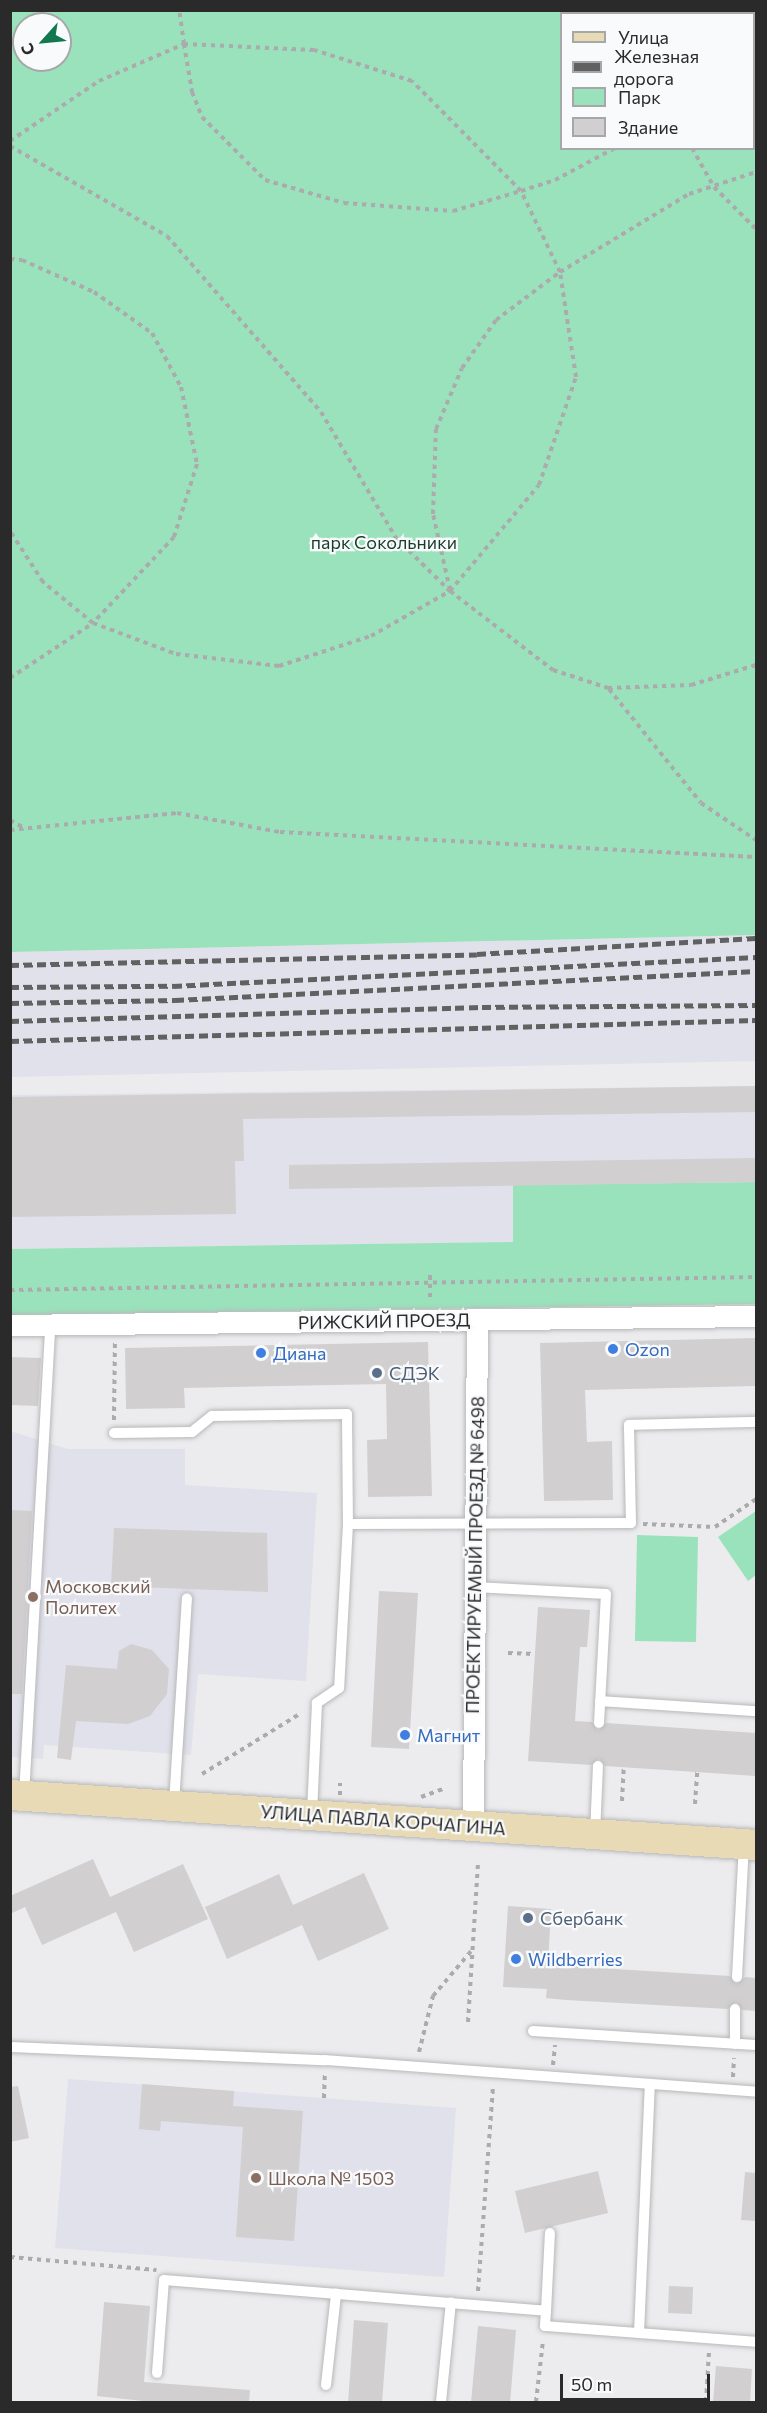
<!DOCTYPE html>
<meta charset="utf-8">
<style>
body{margin:0}
#map{position:relative;width:767px;height:2413px;overflow:hidden;background:#ececee;font-family:Commissioner,sans-serif}
div>[style]{position:absolute}
[style*='--x']{left:calc(var(--x)*1px);top:calc(var(--y)*1px);width:calc(var(--w)*1px);rotate:calc(var(--a)*1deg)}
.built>*{inset:0;background:#e0e1ea}
.green>*{inset:0;background:#9ae2bb}
.building>*{inset:0;background:#d1cfd0}
.path>*{height:4px;margin-top:-2px;transform-origin:0;background:repeating-linear-gradient(90deg,#ababad 0 4.5px,transparent 0 9px)}
.roads{filter:drop-shadow(0 0 2px #b8b8ba) drop-shadow(0 0 2px #b8b8ba)}
.lane>*{height:10px;margin:-5px;padding:0 5px;transform-origin:5px;border-radius:5px;background:#fff}
.street>*{height:21px;margin:-10.5px;padding:0 10.5px;transform-origin:10.5px;border-radius:10.5px;background:#fff}
.secondary>*{height:30px;margin:-15px;padding:0 15px;transform-origin:15px;border-radius:15px;background:#e7dab4}
.rail>*{height:4.5px;margin-top:-2.25px;transform-origin:0;background:repeating-linear-gradient(90deg,#616162 0 9px,transparent 0 13.5px)}
.dots>*{width:16px;height:16px;translate:-50% -50%;box-sizing:border-box;border:3px solid #f9fafb;border-radius:50%}
span{translate:-50% -50%;white-space:nowrap;text-align:center;line-height:1.15;-webkit-text-stroke:4.5px #f9fafb;paint-order:stroke}
.park-label{font-size:18px;color:#173c2a}
.street-label{font-size:18px;color:#2a2a2b}
.shop-label{font-size:18px;color:#366cbe}
.left{translate:0 -50%;text-align:left}
.service-label{font-size:18px;color:#4e5e75}
.education-label{font-size:18px;color:#785e54}
.frame{position:absolute;inset:0;border:12px solid #2a2a2b;pointer-events:none}
.legend{position:absolute;left:560px;top:12px;width:195px;height:138px;box-sizing:border-box;background:#f9fafb;border:2px solid #a6a7a8;margin:0;padding:8px 10px;list-style:none;font-size:18px;color:#2a2a2b}
.legend li{display:flex;align-items:center;gap:12px;height:30px}
.legend b{width:30px;border:2px solid #a6a7a8}
.north{position:absolute;left:12px;top:12px;width:60px;height:60px;box-sizing:border-box;background:#f9fafb;border:2px solid #a6a7a8;border-radius:50%;rotate:243deg;font-size:16px;font-weight:700;line-height:24px;text-align:center;color:#2a2a2b}
.north::after{content:'';display:block;margin:auto;width:21px;height:27px;background:#137850;clip-path:polygon(50% 0,100% 100%,50% 72%,0 100%)}
.scale{position:absolute;left:560px;top:2374px;width:150px;height:27px;box-sizing:border-box;border:3px solid #2a2a2b;border-top:0;padding-left:8px;font-size:18px;line-height:21px;white-space:nowrap;color:#2a2a2b;-webkit-text-stroke:4px #f9fafb;paint-order:stroke}
</style>
<div id="map">
<div class="built">
<i style="clip-path:polygon(756px 935px,756px 1061px,11px 1077px,10px 952px)"></i>
<i style="clip-path:polygon(756px 1086px,756px 1182px,513px 1185px,514px 1242px,11px 1249px,10px 1095px)"></i>
<i style="clip-path:polygon(10px 1431px,68px 1449px,185px 1449px,185px 1485px,317px 1493px,306px 1681px,198px 1674px,191px 1755px,44px 1745px,43px 1759px,11px 1757px)"></i>
<i style="clip-path:polygon(68px 2079px,456px 2108px,444px 2277px,55px 2248px)"></i>
</div>
<div class="green">
<i style="clip-path:polygon(evenodd,10px 11px,756px 11px,756px 935px,11px 952px,10px 11px,562px 14px,754px 14px,754px 148px,562px 148px,562px 14px,10px 11px,24px 24px,60px 24px,60px 60px,24px 60px,24px 24px)"></i>
<i style="clip-path:polygon(756px 1182px,756px 1304px,11px 1315px,10px 1249px,513px 1242px,513px 1185px)"></i>
<i style="clip-path:polygon(756px 1511px,756px 1575px,748px 1581px,718px 1537px)"></i>
<i style="clip-path:polygon(637px 1535px,698px 1537px,696px 1642px,635px 1641px)"></i>
</div>
<div class="building">
<i style="clip-path:polygon(756px 1086px,756px 1112px,243px 1119px,244px 1161px,235px 1161px,236px 1214px,10px 1217px,10px 1097px)"></i>
<i style="clip-path:polygon(756px 1158px,756px 1182px,289px 1189px,289px 1165px)"></i>
<i style="clip-path:polygon(756px 1338px,756px 1386px,585px 1390px,587px 1442px,612px 1441px,613px 1500px,544px 1501px,540px 1343px)"></i>
<i style="clip-path:polygon(428px 1342px,432px 1496px,368px 1497px,367px 1440px,387px 1439px,386px 1384px,184px 1388px,185px 1408px,126px 1409px,125px 1348px)"></i>
<i style="clip-path:polygon(10px 1357px,41px 1358px,38px 1406px,10px 1405px)"></i>
<i style="clip-path:polygon(10px 1510px,32px 1511px,22px 1694px,10px 1694px)"></i>
<i style="clip-path:polygon(114px 1528px,267px 1533px,268px 1592px,111px 1586px)"></i>
<i style="clip-path:polygon(379px 1591px,418px 1593px,409px 1749px,371px 1747px)"></i>
<i style="clip-path:polygon(538px 1607px,590px 1610px,587px 1647px,580px 1647px,575px 1721px,592px 1722px,598px 1730px,606px 1723px,756px 1733px,756px 1776px,605px 1766px,599px 1759px,591px 1765px,528px 1761px)"></i>
<i style="clip-path:polygon(131px 1644px,152px 1650px,169px 1669px,167px 1694px,150px 1716px,128px 1724px,76px 1721px,71px 1760px,57px 1758px,66px 1665px,117px 1669px,119px 1651px)"></i>
<i style="clip-path:polygon(93px 1859px,110px 1897px,183px 1864px,208px 1919px,134px 1952px,116px 1912px,42px 1945px,25px 1907px,10px 1914px,10px 1896px)"></i>
<i style="clip-path:polygon(364px 1873px,389px 1929px,318px 1961px,302px 1925px,227px 1959px,205px 1907px,279px 1874px,293px 1905px)"></i>
<i style="clip-path:polygon(508px 1906px,551px 1909px,548px 1965px,730px 1976px,736px 1984px,745px 1977px,756px 1978px,756px 2011px,742px 2010px,736px 2002px,728px 2009px,566px 2000px,546px 1998px,547px 1989px,503px 1987px)"></i>
<i style="clip-path:polygon(142px 2084px,234px 2091px,233px 2106px,303px 2111px,294px 2241px,236px 2237px,243px 2127px,161px 2121px,160px 2131px,139px 2129px)"></i>
<i style="clip-path:polygon(18px 2086px,29px 2138px,10px 2142px,10px 2087px)"></i>
<i style="clip-path:polygon(598px 2171px,608px 2213px,525px 2233px,515px 2191px)"></i>
<i style="clip-path:polygon(745px 2172px,756px 2173px,756px 2221px,741px 2220px)"></i>
<i style="clip-path:polygon(669px 2286px,693px 2287px,692px 2314px,668px 2313px)"></i>
<i style="clip-path:polygon(104px 2302px,150px 2306px,144px 2382px,250px 2390px,249px 2403px,162px 2403px,97px 2396px)"></i>
<i style="clip-path:polygon(354px 2320px,388px 2323px,382px 2403px,348px 2403px)"></i>
<i style="clip-path:polygon(478px 2326px,516px 2330px,510px 2403px,471px 2403px)"></i>
<i style="clip-path:polygon(716px 2366px,752px 2369px,750px 2403px,713px 2403px)"></i>
</div>
<div class="path">
<i style="--x:657;--y:10;--w:4;--a:76"></i>
<i style="--x:754;--y:49;--w:4;--a:-56"></i>
<i style="--x:10;--y:141;--w:107;--a:-34"></i>
<i style="--x:99;--y:81;--w:93;--a:-23.5"></i>
<i style="--x:184;--y:44;--w:34;--a:-98"></i>
<i style="--x:10;--y:146;--w:181;--a:29.8"></i>
<i style="--x:167;--y:236;--w:234;--a:48.8"></i>
<i style="--x:321;--y:412;--w:147;--a:59.2"></i>
<i style="--x:396;--y:538;--w:76;--a:44.5"></i>
<i style="--x:450;--y:591;--w:130;--a:37.5"></i>
<i style="--x:553;--y:670;--w:58;--a:18.1"></i>
<i style="--x:608;--y:688;--w:83;--a:-2.1"></i>
<i style="--x:691;--y:685;--w:68;--a:-17.1"></i>
<i style="--x:692;--y:148;--w:45;--a:60.6"></i>
<i style="--x:714;--y:187;--w:59;--a:45"></i>
<i style="--x:10;--y:259;--w:12;--a:5"></i>
<i style="--x:22;--y:260;--w:79;--a:24"></i>
<i style="--x:94;--y:292;--w:71;--a:35.3"></i>
<i style="--x:152;--y:333;--w:61;--a:61.8"></i>
<i style="--x:181;--y:387;--w:79;--a:78.3"></i>
<i style="--x:197;--y:464;--w:77;--a:107.5"></i>
<i style="--x:174;--y:537;--w:118;--a:133.3"></i>
<i style="--x:93;--y:623;--w:65;--a:-140.6"></i>
<i style="--x:43;--y:582;--w:61;--a:-122.9"></i>
<i style="--x:450;--y:590;--w:78;--a:-102.6"></i>
<i style="--x:433;--y:514;--w:85;--a:-88"></i>
<i style="--x:436;--y:429;--w:66;--a:-66.9"></i>
<i style="--x:462;--y:368;--w:59;--a:-54.7"></i>
<i style="--x:496;--y:320;--w:80;--a:-36.9"></i>
<i style="--x:560;--y:272;--w:151;--a:-31.2"></i>
<i style="--x:689;--y:194;--w:71;--a:-18.2"></i>
<i style="--x:10;--y:678;--w:100;--a:-33.5"></i>
<i style="--x:93;--y:623;--w:89;--a:20.5"></i>
<i style="--x:176;--y:654;--w:104;--a:6.6"></i>
<i style="--x:279;--y:666;--w:97;--a:-18.1"></i>
<i style="--x:371;--y:636;--w:91;--a:-29.7"></i>
<i style="--x:450;--y:591;--w:138;--a:-50"></i>
<i style="--x:539;--y:485;--w:114;--a:-71.1"></i>
<i style="--x:576;--y:377;--w:106;--a:-98.7"></i>
<i style="--x:560;--y:272;--w:90;--a:-115.7"></i>
<i style="--x:521;--y:191;--w:155;--a:-134.7"></i>
<i style="--x:412;--y:81;--w:103;--a:-162.4"></i>
<i style="--x:314;--y:50;--w:130;--a:-177.4"></i>
<i style="--x:184;--y:44;--w:49;--a:80.5"></i>
<i style="--x:192;--y:92;--w:27;--a:68"></i>
<i style="--x:202;--y:117;--w:89;--a:45"></i>
<i style="--x:265;--y:180;--w:82;--a:16.2"></i>
<i style="--x:344;--y:203;--w:109;--a:4.2"></i>
<i style="--x:453;--y:211;--w:71;--a:-16.4"></i>
<i style="--x:521;--y:191;--w:36;--a:-18"></i>
<i style="--x:555;--y:180;--w:68;--a:-28.1"></i>
<i style="--x:609;--y:689;--w:146;--a:51.1"></i>
<i style="--x:701;--y:803;--w:66;--a:33.9"></i>
<i style="--x:10;--y:820;--w:18;--a:29"></i>
<i style="--x:10;--y:830;--w:168;--a:-5.8"></i>
<i style="--x:177;--y:813;--w:105;--a:10.5"></i>
<i style="--x:280;--y:832;--w:477;--a:3"></i>
<i style="--x:430;--y:1275;--w:27;--a:90"></i>
<i style="--x:10;--y:1290;--w:746;--a:-1"></i>
<i style="--x:114;--y:1420;--w:77;--a:-89.3"></i>
<i style="--x:643;--y:1524;--w:72;--a:2.4"></i>
<i style="--x:715;--y:1527;--w:50;--a:-34.3"></i>
<i style="--x:508;--y:1653;--w:27;--a:2"></i>
<i style="--x:202;--y:1774;--w:116;--a:-31.6"></i>
<i style="--x:340;--y:1795;--w:12;--a:-90"></i>
<i style="--x:421;--y:1797;--w:23;--a:-20"></i>
<i style="--x:622;--y:1801;--w:34;--a:-87"></i>
<i style="--x:695;--y:1804;--w:32;--a:-86"></i>
<i style="--x:468;--y:2022;--w:159;--a:-86.4"></i>
<i style="--x:419;--y:2052;--w:58;--a:-76"></i>
<i style="--x:433;--y:1996;--w:60;--a:-49.7"></i>
<i style="--x:553;--y:2065;--w:20;--a:-84"></i>
<i style="--x:733;--y:2077;--w:19;--a:-87"></i>
<i style="--x:324;--y:2098;--w:25;--a:-88"></i>
<i style="--x:10;--y:2257;--w:147;--a:5.1"></i>
<i style="--x:478;--y:2291;--w:206;--a:-85.8"></i>
<i style="--x:536;--y:2402;--w:61;--a:-83.5"></i>
<i style="--x:706;--y:2402;--w:50;--a:-86.6"></i>
</div>
<div class="roads">
<div class="lane">
<i style="--x:114;--y:1433;--w:78;--a:-0.7"></i>
<i style="--x:192;--y:1432;--w:26;--a:-39"></i>
<i style="--x:212;--y:1416;--w:135;--a:-0.8"></i>
<i style="--x:347;--y:1414;--w:110;--a:89.5"></i>
<i style="--x:348;--y:1524;--w:164;--a:93.1"></i>
<i style="--x:339;--y:1688;--w:27;--a:146"></i>
<i style="--x:317;--y:1703;--w:112;--a:92.6"></i>
<i style="--x:348;--y:1524;--w:283;--a:-0.2"></i>
<i style="--x:631;--y:1523;--w:98;--a:-91.2"></i>
<i style="--x:629;--y:1425;--w:127;--a:-1.4"></i>
<i style="--x:475;--y:1587;--w:131;--a:3.1"></i>
<i style="--x:606;--y:1594;--w:129;--a:93.1"></i>
<i style="--x:600;--y:1701;--w:156;--a:3.7"></i>
<i style="--x:24;--y:1796;--w:472;--a:-86.8"></i>
<i style="--x:174;--y:1804;--w:206;--a:-86.4"></i>
<i style="--x:595;--y:1834;--w:68;--a:-87.5"></i>
<i style="--x:737;--y:1977;--w:132;--a:-87"></i>
<i style="--x:533;--y:2031;--w:223;--a:3.6"></i>
<i style="--x:735;--y:2044;--w:35;--a:-90"></i>
<i style="--x:10;--y:2047;--w:315;--a:2.4"></i>
<i style="--x:325;--y:2060;--w:432;--a:4.2"></i>
<i style="--x:546;--y:2311;--w:78;--a:-87.1"></i>
<i style="--x:639;--y:2333;--w:248;--a:-87.5"></i>
<i style="--x:157;--y:2373;--w:93;--a:-85.7"></i>
<i style="--x:164;--y:2280;--w:383;--a:4.6"></i>
<i style="--x:546;--y:2311;--w:15;--a:94"></i>
<i style="--x:545;--y:2326;--w:212;--a:4.3"></i>
<i style="--x:326;--y:2385;--w:92;--a:-83.7"></i>
<i style="--x:441;--y:2402;--w:100;--a:-84.3"></i>
</div>
<div class="street">
<i style="--x:10;--y:1325;--w:746;--a:-0.69"></i>
<i style="--x:473;--y:1826;--w:506;--a:-89.55"></i>
</div>
<div class="secondary">
<i style="--x:10;--y:1795;--w:748;--a:3.83"></i>
</div>
</div>
<div class="rail">
<i style="--x:10;--y:965;--w:467;--a:-1.3"></i>
<i style="--x:477;--y:954;--w:279;--a:-3.3"></i>
<i style="--x:10;--y:987;--w:163;--a:-0.4"></i>
<i style="--x:173;--y:986;--w:584;--a:-2.85"></i>
<i style="--x:10;--y:1003;--w:165;--a:-1"></i>
<i style="--x:175;--y:1000;--w:582;--a:-2.86"></i>
<i style="--x:10;--y:1021;--w:472;--a:-1.7"></i>
<i style="--x:482;--y:1007;--w:274;--a:-0.4"></i>
<i style="--x:10;--y:1041;--w:746;--a:-1.61"></i>
</div>
<div class="dots">
<i style="left:613px;top:1349px;background:#3f7fe0"></i>
<i style="left:261px;top:1353px;background:#3f7fe0"></i>
<i style="left:377px;top:1373px;background:#5c6f8a"></i>
<i style="left:33px;top:1597px;background:#8d6e63"></i>
<i style="left:405px;top:1735px;background:#3f7fe0"></i>
<i style="left:528px;top:1918px;background:#5c6f8a"></i>
<i style="left:516px;top:1959px;background:#3f7fe0"></i>
<i style="left:256px;top:2178px;background:#8d6e63"></i>
</div>
<div class="park-label">
<span style="left:384px;top:542px">парк Сокольники</span>
</div>
<div class="street-label">
<span style="left:384px;top:1321px;rotate:-1deg">РИЖСКИЙ ПРОЕЗД</span>
<span style="left:475px;top:1555px;rotate:-89deg">ПРОЕКТИРУЕМЫЙ ПРОЕЗД № 6498</span>
<span style="left:383px;top:1820px;rotate:4deg">УЛИЦА ПАВЛА КОРЧАГИНА</span>
</div>
<div class="shop-label">
<span class="left" style="left:625px;top:1349px">Ozon</span>
<span class="left" style="left:273px;top:1353px">Диана</span>
<span class="left" style="left:417px;top:1735px">Магнит</span>
<span class="left" style="left:528px;top:1959px">Wildberries</span>
</div>
<div class="service-label">
<span class="left" style="left:389px;top:1373px">СДЭК</span>
<span class="left" style="left:540px;top:1918px">Сбербанк</span>
</div>
<div class="education-label">
<span class="left" style="left:45px;top:1597px">Московский<br>Политех</span>
<span class="left" style="left:268px;top:2178px">Школа № 1503</span>
</div>
<div class="frame"></div>
<ul class="legend">
<li><b style="height:8px;background:#e7dab4"></b>Улица</li>
<li><b style="height:8px;background:#616162"></b>Железная дорога</li>
<li><b style="height:16px;background:#9ae2bb"></b>Парк</li>
<li><b style="height:16px;background:#d1cfd0"></b>Здание</li>
</ul>
<div class="north">С</div>
<div class="scale">50 m</div>
</div>
